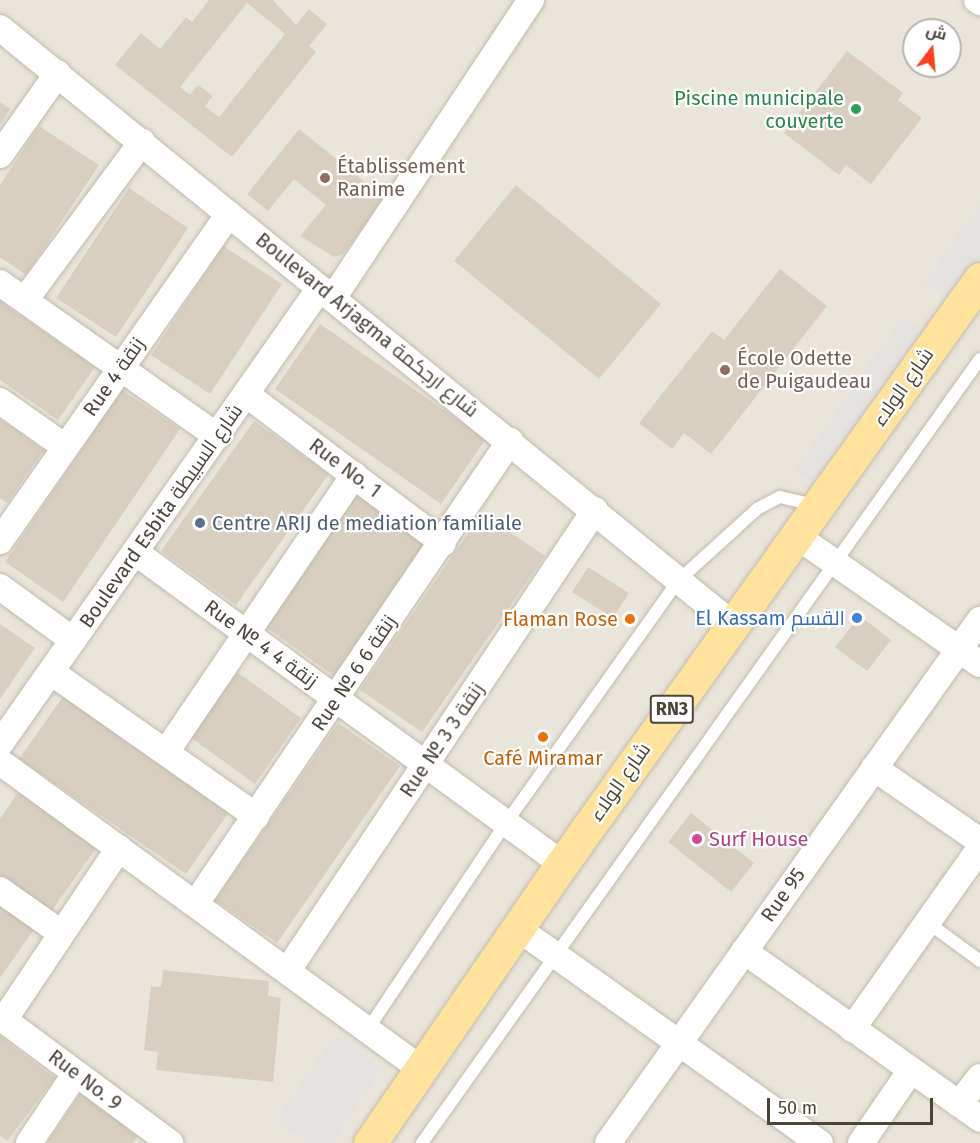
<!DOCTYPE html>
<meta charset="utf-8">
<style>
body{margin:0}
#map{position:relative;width:980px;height:1143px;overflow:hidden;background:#f6f3ec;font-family:"Fira Sans",Cairo,sans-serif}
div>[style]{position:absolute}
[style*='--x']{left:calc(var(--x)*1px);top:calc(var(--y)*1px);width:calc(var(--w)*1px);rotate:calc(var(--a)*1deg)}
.residential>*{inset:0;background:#eae5da}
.parking>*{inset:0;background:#e5e3e0}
.building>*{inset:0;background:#d8cfc1}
.roads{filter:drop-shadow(0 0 2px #c2bbae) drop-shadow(0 0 2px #c2bbae)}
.lane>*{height:12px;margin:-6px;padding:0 6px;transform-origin:6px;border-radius:6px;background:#fff}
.street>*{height:26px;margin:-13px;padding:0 13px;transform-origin:13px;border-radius:13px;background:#fff}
.primary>*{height:33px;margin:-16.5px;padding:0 16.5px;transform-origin:16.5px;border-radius:16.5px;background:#ffe39c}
.dots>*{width:16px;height:16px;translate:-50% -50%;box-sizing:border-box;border:3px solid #fff;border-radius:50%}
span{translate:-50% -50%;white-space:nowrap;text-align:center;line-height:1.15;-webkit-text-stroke:4.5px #fff;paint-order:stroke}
.shield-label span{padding:2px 4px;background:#fff;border:2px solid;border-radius:4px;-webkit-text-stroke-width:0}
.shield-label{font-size:18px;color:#4b4439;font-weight:700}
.leisure-label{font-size:20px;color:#27864d}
.right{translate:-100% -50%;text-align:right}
.education-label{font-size:20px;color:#785e54}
.left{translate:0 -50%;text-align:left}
.street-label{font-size:20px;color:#4b4439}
.service-label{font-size:20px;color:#4e5e75}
.shop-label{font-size:20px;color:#366cbe}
.food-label{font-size:20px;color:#c56008}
.hotel-label{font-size:20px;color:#b23c85}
.north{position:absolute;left:902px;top:18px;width:60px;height:60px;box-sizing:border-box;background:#fff;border:2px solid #b7b4b0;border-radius:50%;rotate:16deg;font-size:16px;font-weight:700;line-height:24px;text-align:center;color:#4b4439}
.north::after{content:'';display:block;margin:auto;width:21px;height:27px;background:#fc3f1d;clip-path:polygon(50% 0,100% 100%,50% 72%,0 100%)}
.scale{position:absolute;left:767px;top:1098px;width:166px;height:27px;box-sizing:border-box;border:3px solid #4b4439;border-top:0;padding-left:8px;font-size:18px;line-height:21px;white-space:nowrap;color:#4b4439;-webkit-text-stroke:4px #fff;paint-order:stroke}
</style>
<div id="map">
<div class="residential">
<i style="clip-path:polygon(evenodd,0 0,980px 0,980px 1143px,0 1143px,0 0,914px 30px,950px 30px,950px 66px,914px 66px,914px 30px)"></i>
</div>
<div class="parking">
<i style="clip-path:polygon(980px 204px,980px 264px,952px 304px,923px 283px)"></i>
<i style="clip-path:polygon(903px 316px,926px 332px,818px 486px,795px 470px)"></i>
<i style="clip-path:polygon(335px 1035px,383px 1068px,332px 1143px,308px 1143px,275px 1121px)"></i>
</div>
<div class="building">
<i style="clip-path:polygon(evenodd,209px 0,273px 0,296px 25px,309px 9px,327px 24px,309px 46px,316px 52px,232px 157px,115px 65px,141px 33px,160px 49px,186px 17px,192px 22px,209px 0,247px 3px,285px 34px,219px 117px,205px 106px,213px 96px,198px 85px,190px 95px,180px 87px,247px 3px)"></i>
<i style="clip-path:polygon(847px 51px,903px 93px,898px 100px,922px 118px,871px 184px,846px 165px,839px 175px,784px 133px)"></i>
<i style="clip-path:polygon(0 102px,10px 109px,0 125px)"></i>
<i style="clip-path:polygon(39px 126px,99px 165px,26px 275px,0 257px,0 185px)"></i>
<i style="clip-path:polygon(299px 129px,385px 198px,343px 254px,334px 257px,300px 236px,326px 205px,294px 179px,268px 211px,247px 194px)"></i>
<i style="clip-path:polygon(516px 185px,661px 304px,599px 379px,454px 261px)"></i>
<i style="clip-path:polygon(129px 188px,188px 228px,116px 337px,56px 298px)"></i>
<i style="clip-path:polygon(223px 246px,282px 284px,210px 394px,151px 355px)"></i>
<i style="clip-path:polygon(780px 269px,827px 306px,711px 454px,684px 433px,672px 449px,639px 423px,712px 331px,724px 340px)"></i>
<i style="clip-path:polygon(0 301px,95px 367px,58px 420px,0 380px)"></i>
<i style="clip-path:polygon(320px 324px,486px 439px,441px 504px,275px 389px)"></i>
<i style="clip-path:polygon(122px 390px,180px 429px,63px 602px,5px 562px)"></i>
<i style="clip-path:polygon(0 419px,44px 450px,7px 503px,0 498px)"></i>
<i style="clip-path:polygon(254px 421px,329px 474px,236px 605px,161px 551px)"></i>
<i style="clip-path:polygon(355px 494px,430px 548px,337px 678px,262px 624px)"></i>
<i style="clip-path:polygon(482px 513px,545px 556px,422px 732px,360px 690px)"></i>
<i style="clip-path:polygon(588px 567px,629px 593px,613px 618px,572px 592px)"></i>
<i style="clip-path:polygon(860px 616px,891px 640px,867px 671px,835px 647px)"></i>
<i style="clip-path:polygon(0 624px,35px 648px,0 699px)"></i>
<i style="clip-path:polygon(234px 670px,301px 718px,255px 784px,187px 735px)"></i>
<i style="clip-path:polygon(64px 695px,231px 809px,186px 874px,19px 759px)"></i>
<i style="clip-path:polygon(338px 723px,400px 766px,277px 943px,215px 900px)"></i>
<i style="clip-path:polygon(18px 792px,97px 847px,50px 913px,0 878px,0 819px)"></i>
<i style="clip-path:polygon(691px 813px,754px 863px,731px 892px,668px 842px)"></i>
<i style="clip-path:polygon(0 903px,35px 928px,0 978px)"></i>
<i style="clip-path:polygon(163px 970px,269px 981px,268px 996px,281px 998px,273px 1082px,156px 1070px,158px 1052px,144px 1050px,151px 986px,161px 987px)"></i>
<i style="clip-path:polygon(0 1036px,55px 1078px,7px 1141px,0 1136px)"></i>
<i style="clip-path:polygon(82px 1091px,141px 1131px,133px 1143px,47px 1143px)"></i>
</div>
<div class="roads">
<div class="lane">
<i style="--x:927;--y:922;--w:66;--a:36.3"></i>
<i style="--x:368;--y:1029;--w:248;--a:-56.2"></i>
<i style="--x:506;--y:823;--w:298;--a:-54.6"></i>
<i style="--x:679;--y:580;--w:105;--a:-42.3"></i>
<i style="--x:757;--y:509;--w:26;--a:-28"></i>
<i style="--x:780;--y:497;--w:37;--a:13"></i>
<i style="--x:422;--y:1143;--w:962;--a:-54.56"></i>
</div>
<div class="street">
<i style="--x:977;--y:0;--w:4;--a:34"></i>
<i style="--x:0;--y:28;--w:944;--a:39.15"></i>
<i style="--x:0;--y:155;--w:100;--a:-54.7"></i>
<i style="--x:0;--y:283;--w:266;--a:35.2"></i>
<i style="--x:333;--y:298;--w:358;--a:-56.4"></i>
<i style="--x:25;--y:300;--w:197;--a:-53.5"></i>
<i style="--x:246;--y:394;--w:247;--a:37.1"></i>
<i style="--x:0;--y:401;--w:80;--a:35.3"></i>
<i style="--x:798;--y:537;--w:222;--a:34.9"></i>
<i style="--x:0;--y:541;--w:399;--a:-55"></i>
<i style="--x:135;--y:552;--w:529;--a:36.15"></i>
<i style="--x:0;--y:587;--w:90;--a:36"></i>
<i style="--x:51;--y:672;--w:251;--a:35.1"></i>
<i style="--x:0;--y:744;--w:557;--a:-54.94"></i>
<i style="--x:166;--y:752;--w:335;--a:-55.8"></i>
<i style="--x:0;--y:762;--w:521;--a:36.1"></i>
<i style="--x:874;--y:768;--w:129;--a:34.6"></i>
<i style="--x:0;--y:890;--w:75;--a:35.2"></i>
<i style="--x:196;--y:903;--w:559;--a:-55.8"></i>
<i style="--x:520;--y:930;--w:368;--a:35.4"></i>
<i style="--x:744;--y:951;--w:290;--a:35.4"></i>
<i style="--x:288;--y:970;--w:553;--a:-56.28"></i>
<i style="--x:0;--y:1017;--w:212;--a:36.5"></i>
<i style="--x:4;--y:1020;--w:207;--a:-56.2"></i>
<i style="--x:852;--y:1029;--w:222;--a:-54.7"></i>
<i style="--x:959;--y:1104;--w:34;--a:-52"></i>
<i style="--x:29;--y:1143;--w:84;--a:-56.1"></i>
<i style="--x:608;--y:1143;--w:642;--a:-54.58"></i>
<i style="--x:861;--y:1143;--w:88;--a:-55.6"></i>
</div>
<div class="primary">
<i style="--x:370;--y:1143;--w:339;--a:-55.5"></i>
<i style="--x:562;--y:864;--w:719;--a:-54.45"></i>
</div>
</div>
<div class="dots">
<i style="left:856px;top:109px;background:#2e9e5b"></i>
<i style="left:325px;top:178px;background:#8d6e63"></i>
<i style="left:725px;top:370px;background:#8d6e63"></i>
<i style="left:200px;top:523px;background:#5c6f8a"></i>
<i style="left:857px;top:618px;background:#3f7fe0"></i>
<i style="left:630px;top:619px;background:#e8710a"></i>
<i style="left:543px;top:737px;background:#e8710a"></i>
<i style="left:697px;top:839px;background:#d1479c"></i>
</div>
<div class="shield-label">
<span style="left:672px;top:709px">RN3</span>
</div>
<div class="leisure-label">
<span class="right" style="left:844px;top:110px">Piscine municipale<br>couverte</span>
</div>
<div class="education-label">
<span class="left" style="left:337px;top:178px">Établissement<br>Ranime</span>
<span class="left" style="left:737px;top:370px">École Odette<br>de Puigaudeau</span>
</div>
<div class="street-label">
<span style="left:367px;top:325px;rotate:39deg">Boulevard Arjagma شارع ارجكمة</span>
<span style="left:114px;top:377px;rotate:-55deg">Rue 4 زنقة</span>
<span style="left:903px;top:387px;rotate:-55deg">شارع الولاء</span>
<span style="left:345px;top:468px;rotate:37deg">Rue No. 1</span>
<span style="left:161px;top:516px;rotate:-55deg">Boulevard Esbita شارع السبيطة</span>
<span style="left:261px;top:644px;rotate:36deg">Rue № 4 زنقة 4</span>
<span style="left:354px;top:673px;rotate:-56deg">Rue № 6 زنقة 6</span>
<span style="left:442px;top:740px;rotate:-56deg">Rue № 3 زنقة 3</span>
<span style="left:620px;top:782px;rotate:-55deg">شارع الولاء</span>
<span style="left:783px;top:895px;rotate:-55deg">Rue 95</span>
<span style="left:85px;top:1080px;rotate:37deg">Rue No. 9</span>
</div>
<div class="service-label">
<span class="left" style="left:212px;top:523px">Centre ARIJ de mediation familiale</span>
</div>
<div class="shop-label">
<span class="right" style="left:845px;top:618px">El Kassam القسم</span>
</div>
<div class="food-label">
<span class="right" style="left:618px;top:619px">Flaman Rose</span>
<span style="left:543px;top:758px">Café Miramar</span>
</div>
<div class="hotel-label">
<span class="left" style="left:709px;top:839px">Surf House</span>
</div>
<div class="north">ش</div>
<div class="scale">50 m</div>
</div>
